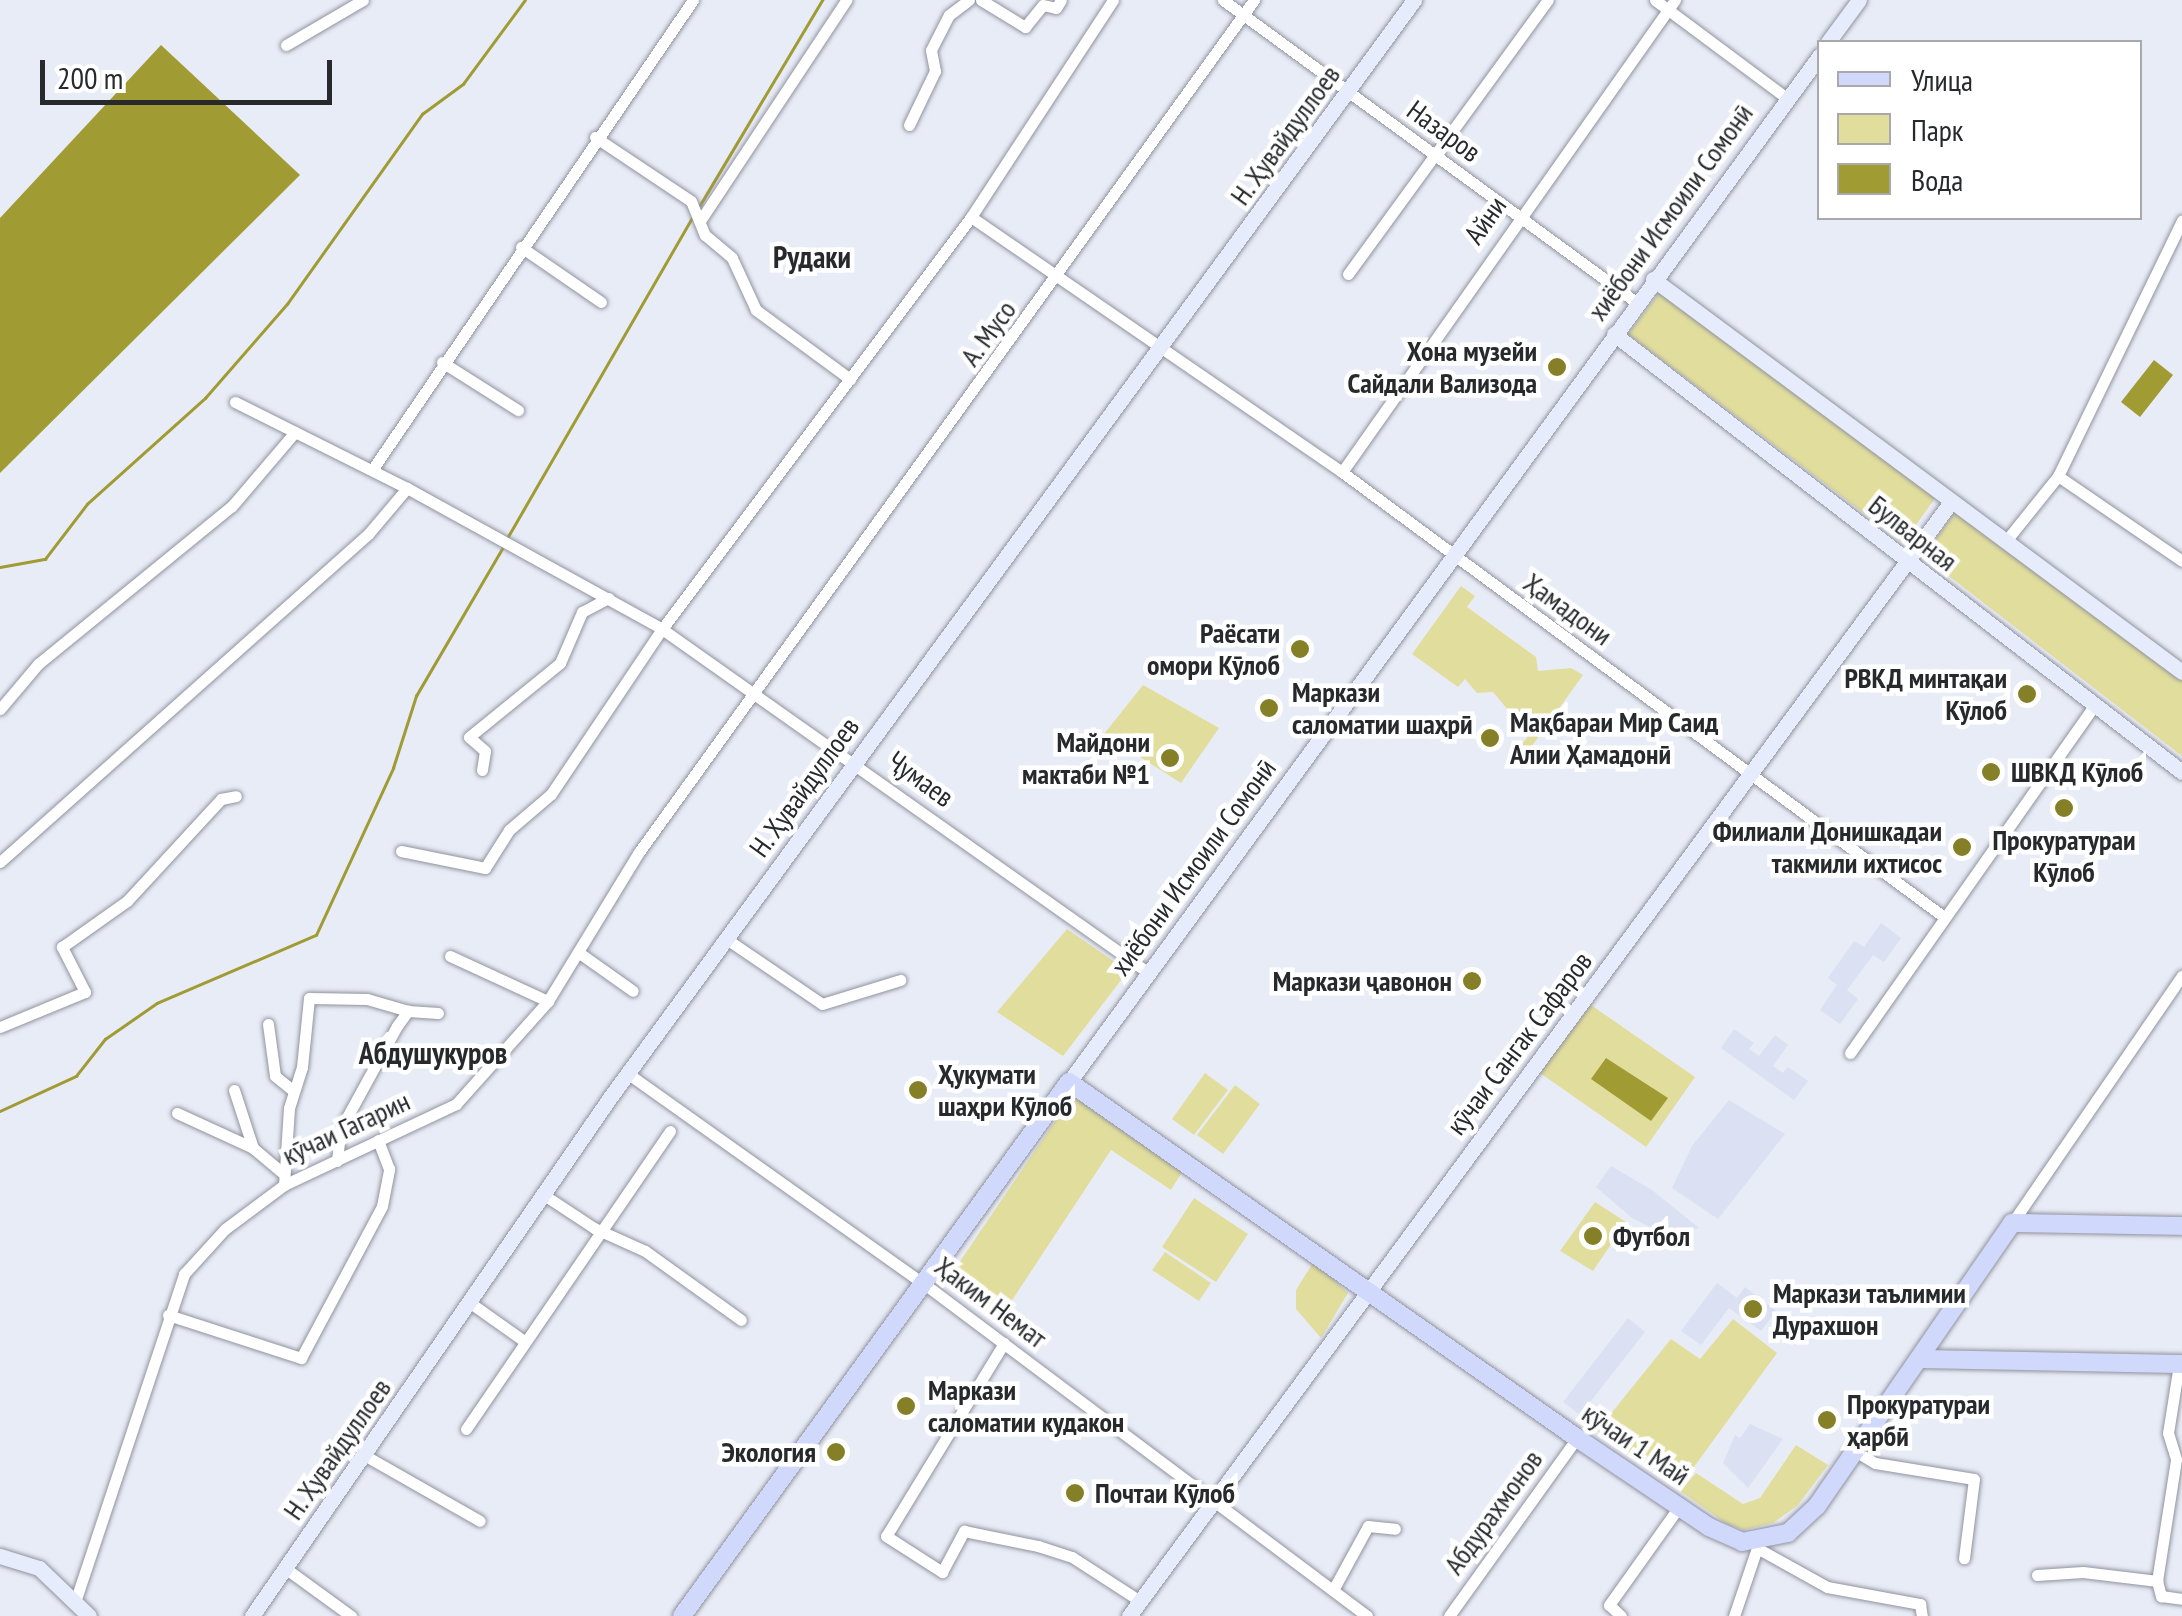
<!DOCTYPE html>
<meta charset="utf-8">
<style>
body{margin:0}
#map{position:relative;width:2182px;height:1616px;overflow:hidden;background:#e8ecf7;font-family:"PT Sans Narrow",sans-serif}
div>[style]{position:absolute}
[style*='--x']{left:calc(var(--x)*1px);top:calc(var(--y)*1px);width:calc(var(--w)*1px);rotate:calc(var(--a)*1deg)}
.built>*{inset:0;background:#dbe0f2}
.green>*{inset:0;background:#e1de9d}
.water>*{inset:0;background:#a19b34}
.stream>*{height:2.5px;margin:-1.25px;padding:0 1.25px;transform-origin:1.25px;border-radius:1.25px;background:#a19b34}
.roads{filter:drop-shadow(0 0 2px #91939d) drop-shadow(0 0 2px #91939d)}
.street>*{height:11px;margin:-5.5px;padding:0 5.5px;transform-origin:5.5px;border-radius:5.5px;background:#fff}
.secondary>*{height:15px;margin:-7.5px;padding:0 7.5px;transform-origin:7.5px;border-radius:7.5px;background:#e7ecfd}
.primary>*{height:18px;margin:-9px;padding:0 9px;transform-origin:9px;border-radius:9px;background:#d0d9fb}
.dots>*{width:28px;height:28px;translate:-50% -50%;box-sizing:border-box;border:5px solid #fff;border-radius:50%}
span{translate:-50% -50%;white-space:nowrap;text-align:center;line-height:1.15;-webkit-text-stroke:9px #fff;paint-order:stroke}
.street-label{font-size:28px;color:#27292d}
.poi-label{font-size:28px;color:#27292d;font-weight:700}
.right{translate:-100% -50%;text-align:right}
.left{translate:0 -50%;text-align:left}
.neighbourhood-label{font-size:30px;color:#27292d;font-weight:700}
.legend{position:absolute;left:1817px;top:40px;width:325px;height:180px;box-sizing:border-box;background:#fff;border:2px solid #a9a9ab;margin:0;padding:12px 18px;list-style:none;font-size:30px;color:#27292d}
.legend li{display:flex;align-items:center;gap:20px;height:50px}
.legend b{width:50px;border:2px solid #a9a9ab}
.scale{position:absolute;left:40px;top:60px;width:292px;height:45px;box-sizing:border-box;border:5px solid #27292d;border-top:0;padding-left:12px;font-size:30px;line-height:35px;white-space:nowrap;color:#27292d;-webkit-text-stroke:8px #fff;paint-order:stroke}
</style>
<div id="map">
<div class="built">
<i style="clip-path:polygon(1881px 923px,1901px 938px,1884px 962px,1873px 955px,1847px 990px,1858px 999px,1840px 1024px,1820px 1010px,1837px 985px,1828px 978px,1854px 941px,1864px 947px)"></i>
<i style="clip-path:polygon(1734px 1029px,1754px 1043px,1749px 1049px,1759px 1056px,1775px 1035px,1788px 1045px,1773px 1066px,1783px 1073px,1788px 1067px,1808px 1081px,1794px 1100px,1721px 1048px)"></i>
<i style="clip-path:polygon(1729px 1100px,1785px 1134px,1718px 1219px,1672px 1188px,1692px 1146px)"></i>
<i style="clip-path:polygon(1611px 1166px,1652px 1190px,1699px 1228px,1667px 1236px,1632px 1218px,1596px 1187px)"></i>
<i style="clip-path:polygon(1717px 1283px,1737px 1298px,1745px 1287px,1776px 1311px,1761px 1331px,1729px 1308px,1701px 1345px,1681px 1331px)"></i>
<i style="clip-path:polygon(1628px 1318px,1645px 1332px,1580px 1415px,1563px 1402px)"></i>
<i style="clip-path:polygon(1750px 1424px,1783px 1439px,1748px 1488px,1723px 1463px,1735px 1435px,1740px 1438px)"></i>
</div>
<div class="green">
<i style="clip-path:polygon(1660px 292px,1936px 497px,1903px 543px,1628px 334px)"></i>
<i style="clip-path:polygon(1956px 511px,2182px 681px,2182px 756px,1923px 556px)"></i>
<i style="clip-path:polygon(1461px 586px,1475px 596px,1467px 607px,1536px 657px,1538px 671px,1571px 668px,1583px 675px,1524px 757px,1516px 752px,1529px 735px,1493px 692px,1477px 693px,1465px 679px,1458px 687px,1412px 654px)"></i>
<i style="clip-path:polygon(1143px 685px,1219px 728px,1181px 783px,1104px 734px)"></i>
<i style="clip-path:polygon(1067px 929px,1128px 971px,1063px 1056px,997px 1012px)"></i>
<i style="clip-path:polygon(1588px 1003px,1695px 1077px,1646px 1147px,1540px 1073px)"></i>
<i style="clip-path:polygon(1205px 1073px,1228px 1090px,1194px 1135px,1172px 1119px)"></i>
<i style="clip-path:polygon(1235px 1085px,1260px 1104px,1223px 1154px,1197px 1135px)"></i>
<i style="clip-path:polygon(1074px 1093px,1182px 1172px,1171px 1190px,1111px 1150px,999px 1320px,946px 1282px)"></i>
<i style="clip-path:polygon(1194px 1198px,1248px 1234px,1216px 1282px,1162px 1247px)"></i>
<i style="clip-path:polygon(1595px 1202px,1626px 1222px,1593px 1271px,1560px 1251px)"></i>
<i style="clip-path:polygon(1165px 1252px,1211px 1283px,1199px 1301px,1152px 1270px)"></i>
<i style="clip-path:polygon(1314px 1261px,1348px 1293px,1321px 1338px,1296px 1309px,1296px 1290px)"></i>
<i style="clip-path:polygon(1733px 1319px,1777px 1353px,1680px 1486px,1597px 1431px,1671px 1339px,1700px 1359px)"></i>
<i style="clip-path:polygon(1796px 1445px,1828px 1465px,1798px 1505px,1773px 1523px,1744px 1530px,1727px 1524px,1680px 1491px,1696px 1473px,1743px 1504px,1760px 1498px)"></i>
</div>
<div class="water">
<i style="clip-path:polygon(161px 45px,300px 175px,0 473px,0 218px)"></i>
<i style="clip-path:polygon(2154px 360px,2173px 375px,2140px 417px,2121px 402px)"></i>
<i style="clip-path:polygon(1606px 1058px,1668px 1098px,1651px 1121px,1591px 1079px)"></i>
</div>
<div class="stream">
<i style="--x:700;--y:205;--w:239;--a:-59.2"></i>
<i style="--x:506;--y:540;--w:372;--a:-60"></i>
<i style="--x:0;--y:567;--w:46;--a:-10.1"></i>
<i style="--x:45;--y:559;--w:69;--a:-52.6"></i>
<i style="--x:87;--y:504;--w:159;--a:-41.9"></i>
<i style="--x:205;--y:398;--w:125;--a:-48.9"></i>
<i style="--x:287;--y:304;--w:233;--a:-54.6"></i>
<i style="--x:422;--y:114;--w:51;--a:-36.2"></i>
<i style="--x:463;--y:84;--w:104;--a:-53.6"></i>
<i style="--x:0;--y:1111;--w:84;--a:-24.7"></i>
<i style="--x:76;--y:1076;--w:47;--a:-51.9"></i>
<i style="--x:105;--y:1039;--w:63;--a:-34.7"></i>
<i style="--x:157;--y:1003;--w:173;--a:-23.2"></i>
<i style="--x:316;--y:935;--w:184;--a:-65.2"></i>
<i style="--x:393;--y:768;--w:76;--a:-72.3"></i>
<i style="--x:416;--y:696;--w:173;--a:-59.7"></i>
</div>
<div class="roads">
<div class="street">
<i style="--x:981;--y:0;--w:52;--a:31.5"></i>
<i style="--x:1025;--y:27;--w:28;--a:-51"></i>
<i style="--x:1043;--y:5;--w:13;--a:13"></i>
<i style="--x:1056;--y:8;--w:9;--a:-58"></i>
<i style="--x:1223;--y:0;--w:512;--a:36.18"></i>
<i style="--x:1655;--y:0;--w:166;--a:36.7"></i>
<i style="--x:286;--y:45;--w:89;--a:-30.3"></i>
<i style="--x:909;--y:125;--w:60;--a:-64.3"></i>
<i style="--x:935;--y:71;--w:21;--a:-101"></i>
<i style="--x:931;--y:50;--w:39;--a:-63"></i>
<i style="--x:949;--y:15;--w:25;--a:-37"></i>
<i style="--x:595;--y:137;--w:115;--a:33.7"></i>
<i style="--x:691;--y:201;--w:37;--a:68"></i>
<i style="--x:705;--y:235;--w:35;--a:40"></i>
<i style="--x:732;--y:258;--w:57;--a:65.2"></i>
<i style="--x:756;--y:310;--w:117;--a:36.3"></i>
<i style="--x:971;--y:217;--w:450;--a:34.5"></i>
<i style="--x:1342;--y:472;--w:749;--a:36.47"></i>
<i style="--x:700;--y:221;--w:265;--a:-56.5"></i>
<i style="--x:521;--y:247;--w:97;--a:34.5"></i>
<i style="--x:1348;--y:274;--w:339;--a:-53.9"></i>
<i style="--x:442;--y:362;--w:90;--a:32.3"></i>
<i style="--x:235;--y:402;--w:192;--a:26.6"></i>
<i style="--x:407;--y:488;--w:291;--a:28.9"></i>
<i style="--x:662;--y:629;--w:596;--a:35.24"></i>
<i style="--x:372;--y:470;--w:569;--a:-55.67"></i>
<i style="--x:1342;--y:472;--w:578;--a:-54.8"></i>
<i style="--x:2058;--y:476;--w:150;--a:34.4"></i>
<i style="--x:2005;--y:542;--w:85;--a:-51.2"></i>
<i style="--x:2058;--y:476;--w:284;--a:-64.1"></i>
<i style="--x:0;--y:709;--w:59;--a:-49.8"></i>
<i style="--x:38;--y:664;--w:250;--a:-39.2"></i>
<i style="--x:232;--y:506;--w:97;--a:-49.6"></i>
<i style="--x:482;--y:770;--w:19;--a:-81"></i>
<i style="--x:485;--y:751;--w:21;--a:-139"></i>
<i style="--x:469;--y:737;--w:117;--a:-39.1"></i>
<i style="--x:560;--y:663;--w:56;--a:-66.7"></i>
<i style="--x:582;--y:612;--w:30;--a:-28"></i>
<i style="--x:401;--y:851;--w:86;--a:11.4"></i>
<i style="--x:485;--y:868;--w:45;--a:-57.7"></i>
<i style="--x:509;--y:830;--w:55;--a:-40.6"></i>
<i style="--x:551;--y:794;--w:199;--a:-56.1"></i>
<i style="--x:662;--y:629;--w:515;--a:-53.13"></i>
<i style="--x:971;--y:217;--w:259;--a:-56.8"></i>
<i style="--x:0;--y:862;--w:494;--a:-41.7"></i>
<i style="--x:369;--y:533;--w:59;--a:-49.8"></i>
<i style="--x:725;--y:938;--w:117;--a:34.2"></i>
<i style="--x:822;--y:1004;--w:82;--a:-17.1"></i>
<i style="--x:578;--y:952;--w:67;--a:35.3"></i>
<i style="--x:450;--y:956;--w:108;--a:24.7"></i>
<i style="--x:268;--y:1024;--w:52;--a:82.3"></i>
<i style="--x:275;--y:1076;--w:22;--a:39"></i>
<i style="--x:0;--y:1027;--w:92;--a:-22.4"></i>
<i style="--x:85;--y:992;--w:51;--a:-117.1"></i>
<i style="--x:62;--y:947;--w:80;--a:-35.3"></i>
<i style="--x:127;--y:901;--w:139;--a:-47.3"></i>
<i style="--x:221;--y:799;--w:15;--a:-11"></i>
<i style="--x:1850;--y:1053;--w:426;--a:-54.9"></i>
<i style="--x:627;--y:1073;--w:363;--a:35.4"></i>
<i style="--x:923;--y:1283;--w:555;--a:36.87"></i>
<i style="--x:234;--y:1090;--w:61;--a:71.9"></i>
<i style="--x:177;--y:1113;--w:84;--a:24.7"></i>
<i style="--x:253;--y:1148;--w:38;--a:40"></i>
<i style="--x:337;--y:1161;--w:31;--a:-84"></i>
<i style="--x:340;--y:1130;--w:119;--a:-61.3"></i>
<i style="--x:397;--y:1026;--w:19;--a:-54"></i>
<i style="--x:408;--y:1011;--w:30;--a:4"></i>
<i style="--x:284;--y:1185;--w:77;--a:-86.3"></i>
<i style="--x:289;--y:1108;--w:43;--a:-72.4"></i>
<i style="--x:302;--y:1067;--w:69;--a:-84.2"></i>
<i style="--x:309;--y:998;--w:58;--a:1"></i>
<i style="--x:367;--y:999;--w:43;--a:16.3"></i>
<i style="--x:544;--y:1195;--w:60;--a:33.4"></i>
<i style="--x:594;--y:1228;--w:56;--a:24.3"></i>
<i style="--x:645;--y:1251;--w:118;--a:35.7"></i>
<i style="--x:2012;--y:1223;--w:300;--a:-55.5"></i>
<i style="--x:469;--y:1302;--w:67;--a:35.3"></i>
<i style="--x:168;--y:1315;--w:140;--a:17.9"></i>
<i style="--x:301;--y:1358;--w:172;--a:-61.9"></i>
<i style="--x:382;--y:1206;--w:38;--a:-79"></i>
<i style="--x:389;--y:1169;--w:31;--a:-111"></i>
<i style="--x:1004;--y:1343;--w:226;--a:121.4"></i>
<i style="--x:886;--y:1536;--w:67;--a:32.7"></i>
<i style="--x:942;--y:1572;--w:47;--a:-61.8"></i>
<i style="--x:964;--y:1531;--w:76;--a:11.5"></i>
<i style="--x:1038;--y:1546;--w:36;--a:18"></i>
<i style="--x:1072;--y:1557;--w:81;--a:32.9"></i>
<i style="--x:466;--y:1429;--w:361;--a:-55.6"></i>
<i style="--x:1855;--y:1451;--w:23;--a:31"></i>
<i style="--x:1875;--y:1463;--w:100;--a:9.2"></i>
<i style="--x:1974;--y:1479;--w:80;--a:97.2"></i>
<i style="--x:364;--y:1455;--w:133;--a:29.6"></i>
<i style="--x:1757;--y:1548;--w:80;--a:29.1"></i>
<i style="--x:1827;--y:1587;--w:95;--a:10.4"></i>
<i style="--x:1920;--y:1604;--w:12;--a:81"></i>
<i style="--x:285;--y:1568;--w:82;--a:36"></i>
<i style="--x:2037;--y:1575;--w:46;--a:-3.7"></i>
<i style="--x:2083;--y:1572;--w:75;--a:6.9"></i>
<i style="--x:2157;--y:1581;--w:123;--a:-81.1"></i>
<i style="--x:2176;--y:1459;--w:27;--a:-107"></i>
<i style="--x:2168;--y:1433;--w:70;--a:-80.9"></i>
<i style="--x:2157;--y:1581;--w:16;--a:75"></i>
<i style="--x:2161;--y:1596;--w:21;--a:8"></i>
<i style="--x:1333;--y:1590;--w:73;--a:-61.3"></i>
<i style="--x:1368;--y:1526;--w:27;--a:6"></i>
<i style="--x:75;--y:1602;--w:346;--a:-71.6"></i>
<i style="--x:184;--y:1274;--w:61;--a:-47.7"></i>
<i style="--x:225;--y:1229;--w:74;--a:-36.7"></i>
<i style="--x:284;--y:1185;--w:190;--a:-25.2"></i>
<i style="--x:456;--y:1104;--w:138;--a:-48.2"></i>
<i style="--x:548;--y:1001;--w:175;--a:-58.6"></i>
<i style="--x:639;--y:852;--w:1051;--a:-54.18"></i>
<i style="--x:1449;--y:1616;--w:219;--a:-54.3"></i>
<i style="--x:1621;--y:1616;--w:16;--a:-137"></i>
<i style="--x:1609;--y:1605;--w:120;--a:-54.5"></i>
<i style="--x:1734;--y:1616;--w:78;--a:-71.3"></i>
</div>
<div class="secondary">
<i style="--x:1828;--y:42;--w:52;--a:-53.6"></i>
<i style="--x:1653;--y:279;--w:659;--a:36.61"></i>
<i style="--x:1614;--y:334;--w:717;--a:37.64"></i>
<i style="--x:1069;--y:1082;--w:1272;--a:-53.82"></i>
<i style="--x:0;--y:1556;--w:41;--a:17.1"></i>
<i style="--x:39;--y:1568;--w:69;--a:43.8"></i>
<i style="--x:252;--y:1616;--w:632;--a:-55.38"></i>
<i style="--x:611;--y:1096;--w:1359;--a:-53.77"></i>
<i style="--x:1129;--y:1616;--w:1384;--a:-53.58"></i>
</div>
<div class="primary">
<i style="--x:1919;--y:1359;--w:263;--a:1.1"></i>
<i style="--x:682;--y:1616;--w:659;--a:-54.07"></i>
<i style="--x:1069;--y:1082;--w:620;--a:35.02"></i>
<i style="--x:1577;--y:1438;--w:159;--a:34"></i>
<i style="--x:1709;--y:1527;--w:36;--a:24"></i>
<i style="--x:1742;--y:1542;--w:47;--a:-11.1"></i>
<i style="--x:1788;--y:1533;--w:40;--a:-43"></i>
<i style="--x:1817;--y:1506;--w:344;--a:-55.4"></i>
<i style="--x:2012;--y:1223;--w:170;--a:1"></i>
</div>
</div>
<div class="dots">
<i style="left:1557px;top:367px;background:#858028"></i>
<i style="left:1300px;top:649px;background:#858028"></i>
<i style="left:2027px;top:694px;background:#858028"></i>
<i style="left:1269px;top:708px;background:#858028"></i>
<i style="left:1490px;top:738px;background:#858028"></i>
<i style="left:1170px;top:758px;background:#858028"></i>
<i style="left:1991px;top:772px;background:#858028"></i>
<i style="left:2064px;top:808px;background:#858028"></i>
<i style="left:1962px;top:847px;background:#858028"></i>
<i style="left:1472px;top:981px;background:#858028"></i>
<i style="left:918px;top:1090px;background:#858028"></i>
<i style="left:1593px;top:1236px;background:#858028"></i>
<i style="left:1753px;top:1309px;background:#858028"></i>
<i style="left:906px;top:1406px;background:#858028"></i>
<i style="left:1827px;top:1420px;background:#858028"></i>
<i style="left:836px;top:1452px;background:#858028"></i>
<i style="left:1075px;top:1493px;background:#858028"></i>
</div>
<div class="street-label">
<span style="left:1444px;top:131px;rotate:36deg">Назаров</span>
<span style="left:1285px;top:135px;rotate:-54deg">Н. Ҳувайдуллоев</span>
<span style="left:1670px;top:212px;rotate:-54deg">хиёбони Исмоили Сомонӣ</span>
<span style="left:1485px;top:220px;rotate:-55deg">Айни</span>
<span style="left:988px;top:333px;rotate:-54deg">А. Мусо</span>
<span style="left:1913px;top:533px;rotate:38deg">Булварная</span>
<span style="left:1568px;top:609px;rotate:36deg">Ҳамадони</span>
<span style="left:921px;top:779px;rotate:36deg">Ҷумаев</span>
<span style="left:804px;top:787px;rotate:-54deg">Н. Ҳувайдуллоев</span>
<span style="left:1193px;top:867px;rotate:-54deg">хиёбони Исмоили Сомонӣ</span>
<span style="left:1519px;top:1043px;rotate:-53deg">кӯчаи Сангак Сафаров</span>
<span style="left:346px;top:1128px;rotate:-25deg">кӯчаи Гагарин</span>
<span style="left:991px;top:1302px;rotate:37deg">Ҳаким Немат</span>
<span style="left:1636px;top:1444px;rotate:34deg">кӯчаи 1 Май</span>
<span style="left:337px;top:1449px;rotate:-55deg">Н. Ҳувайдуллоев</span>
<span style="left:1493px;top:1512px;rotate:-54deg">Абдурахмонов</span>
</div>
<div class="poi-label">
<span class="right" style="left:1537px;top:367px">Хона музейи<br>Сайдали Вализода</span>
<span class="right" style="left:1280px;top:649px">Раёсати<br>омори Кӯлоб</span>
<span class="right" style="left:2007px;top:694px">РВКД минтақаи<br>Кӯлоб</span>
<span class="left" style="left:1292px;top:708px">Маркази<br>саломатии шаҳрӣ</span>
<span class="left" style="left:1510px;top:738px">Мақбараи Мир Саид<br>Алии Ҳамадонӣ</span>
<span class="right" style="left:1150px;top:758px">Майдони<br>мактаби №1</span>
<span class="left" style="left:2011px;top:772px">ШВКД Кӯлоб</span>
<span class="right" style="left:1942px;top:847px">Филиали Донишкадаи<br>такмили ихтисос</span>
<span style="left:2064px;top:856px">Прокуратураи<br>Кӯлоб</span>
<span class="right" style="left:1452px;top:981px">Маркази ҷавонон</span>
<span class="left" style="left:938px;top:1090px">Ҳукумати<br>шаҳри Кӯлоб</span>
<span class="left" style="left:1613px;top:1236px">Футбол</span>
<span class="left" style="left:1773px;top:1309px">Маркази таълимии<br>Дурахшон</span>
<span class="left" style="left:928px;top:1406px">Маркази<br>саломатии кудакон</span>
<span class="left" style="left:1847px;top:1420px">Прокуратураи<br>ҳарбӣ</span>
<span class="right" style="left:816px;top:1452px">Экология</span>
<span class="left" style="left:1095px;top:1493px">Почтаи Кӯлоб</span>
</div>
<div class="neighbourhood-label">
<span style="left:812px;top:257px">Рудаки</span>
<span style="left:433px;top:1053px">Абдушукуров</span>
</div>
<ul class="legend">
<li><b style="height:12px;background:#d0d9fb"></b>Улица</li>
<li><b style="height:28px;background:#e1de9d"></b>Парк</li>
<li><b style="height:28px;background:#a19b34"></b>Вода</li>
</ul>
<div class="scale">200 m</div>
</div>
